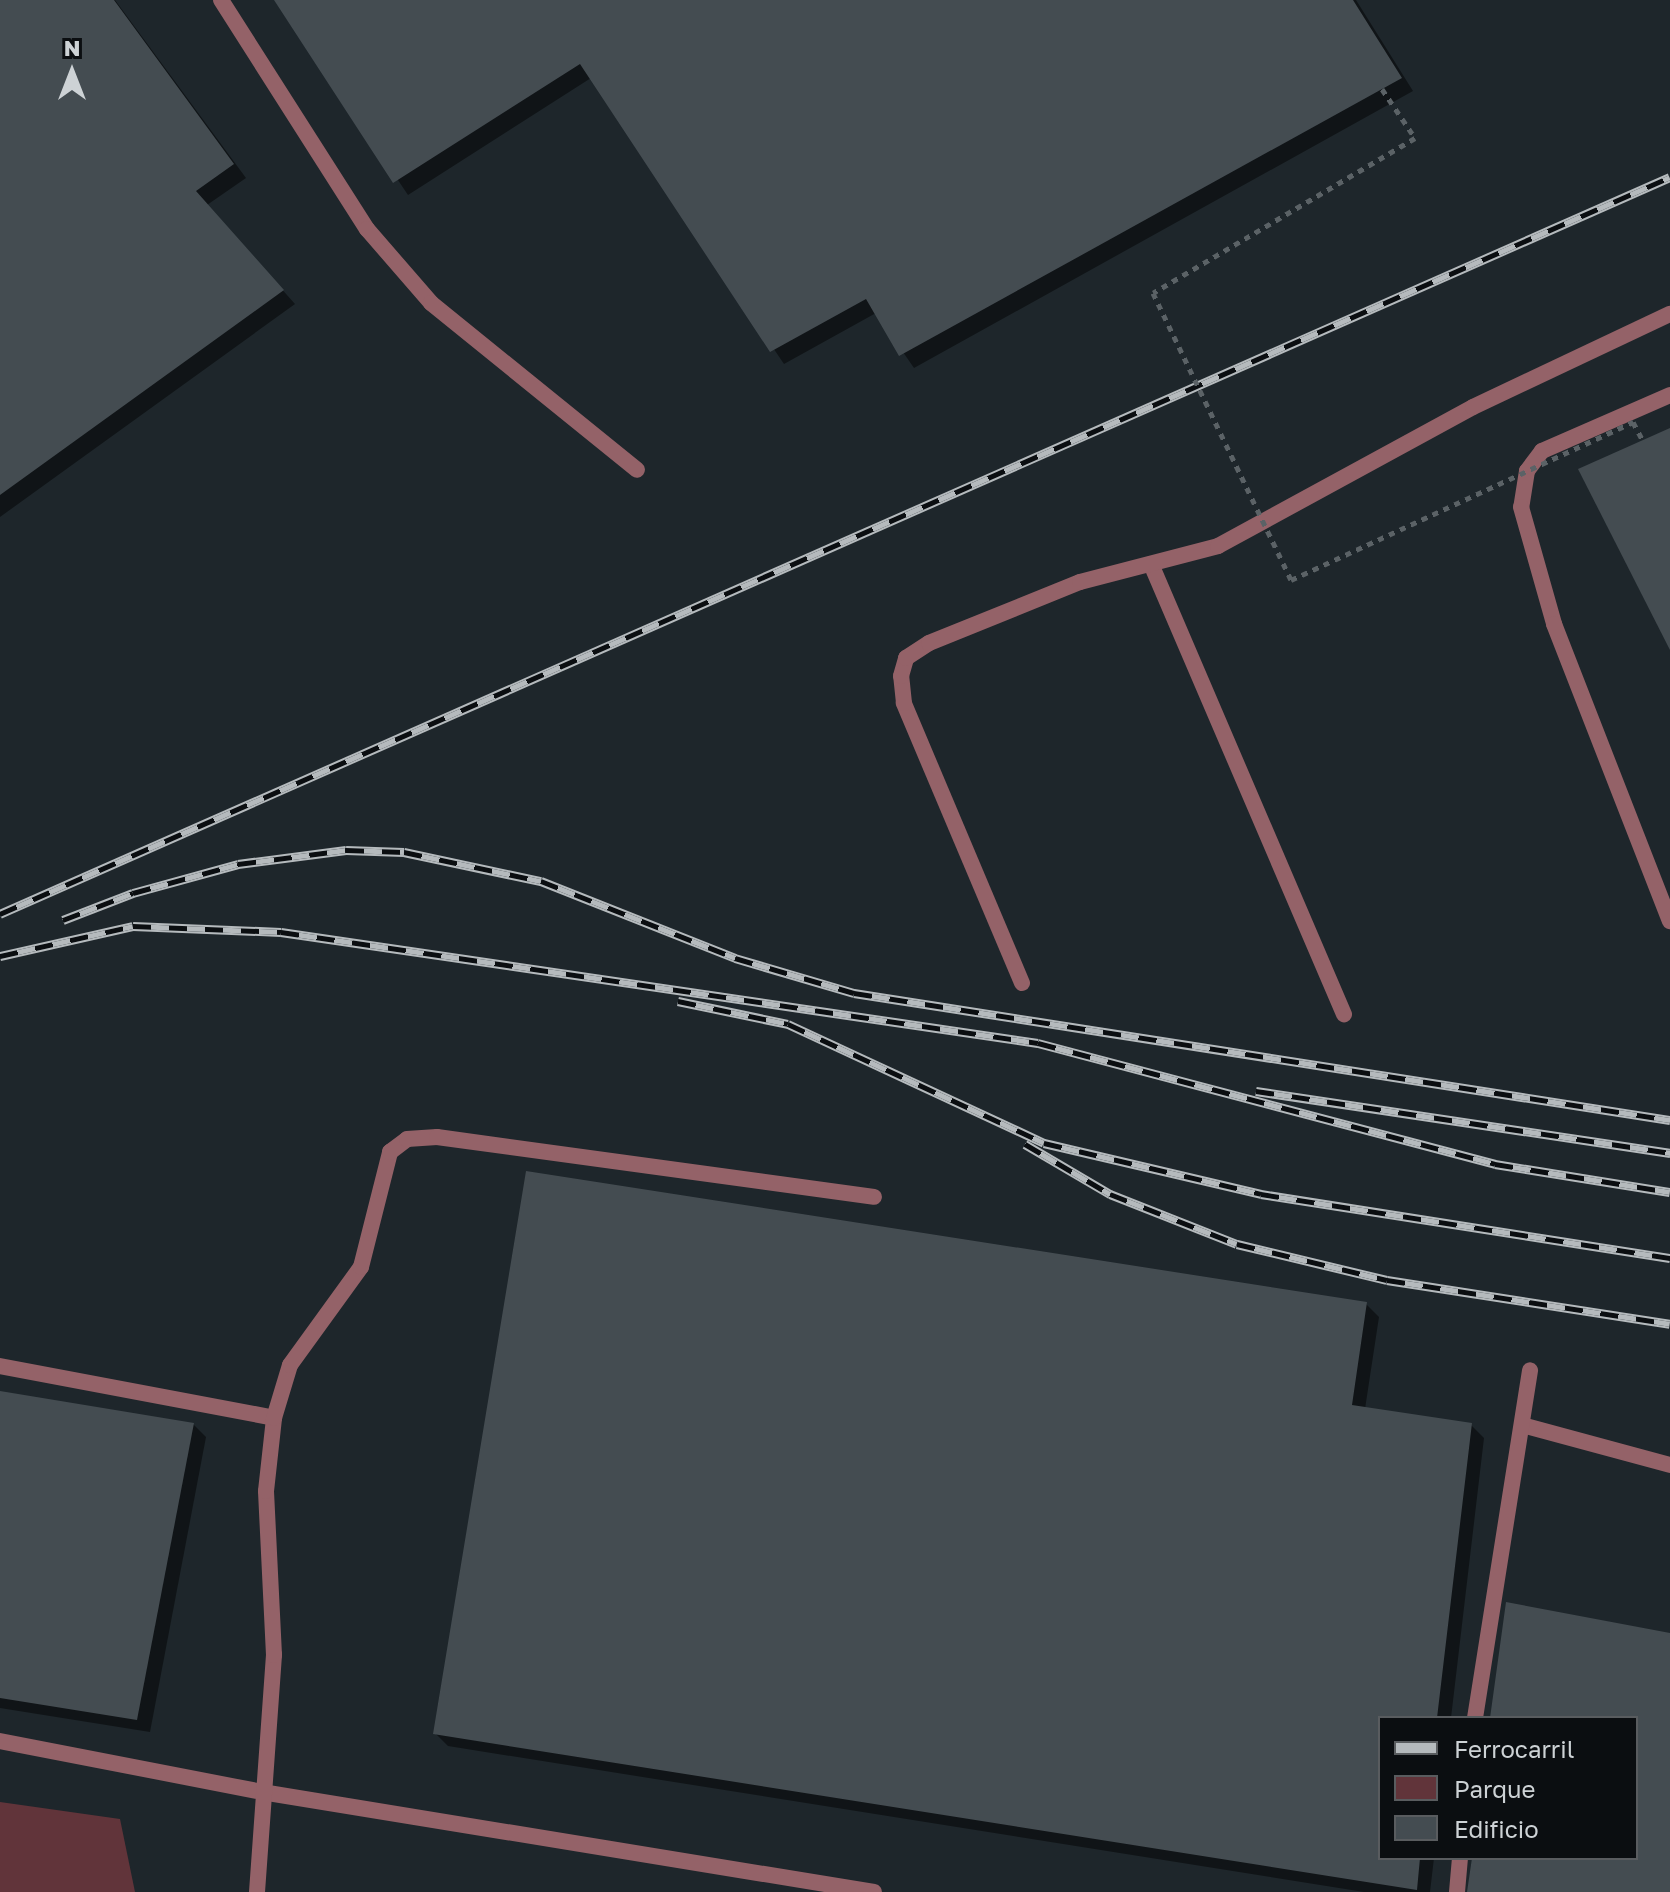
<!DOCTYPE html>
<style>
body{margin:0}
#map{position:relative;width:1670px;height:1892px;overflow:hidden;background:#1e262b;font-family:"Golos Text",sans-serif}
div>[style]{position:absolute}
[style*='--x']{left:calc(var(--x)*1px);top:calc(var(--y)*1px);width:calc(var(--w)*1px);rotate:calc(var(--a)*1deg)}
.green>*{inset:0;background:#61343a}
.shadow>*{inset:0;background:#0007}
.building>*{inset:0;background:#444c51}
.lane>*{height:16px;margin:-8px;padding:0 8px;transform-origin:8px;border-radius:8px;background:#946268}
.rail>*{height:9px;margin-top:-4.5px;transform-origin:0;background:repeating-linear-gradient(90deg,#0b0e11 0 18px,#b5babd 0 36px);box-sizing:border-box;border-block:2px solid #b5babd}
.path-bridge>*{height:5px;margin-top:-2.5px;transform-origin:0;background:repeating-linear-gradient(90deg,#5b6266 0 6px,transparent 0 12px)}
span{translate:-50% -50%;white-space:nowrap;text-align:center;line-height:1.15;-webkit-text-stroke:6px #0b0e11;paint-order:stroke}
.legend{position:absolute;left:1378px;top:1716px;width:260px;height:144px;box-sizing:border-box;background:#0b0e11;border:2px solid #595c5f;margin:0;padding:10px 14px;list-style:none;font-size:24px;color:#cdd2d5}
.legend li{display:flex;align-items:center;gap:16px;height:40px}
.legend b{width:40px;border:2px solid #595c5f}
.north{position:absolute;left:32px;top:32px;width:80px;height:80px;-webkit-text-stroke:6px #0b0e11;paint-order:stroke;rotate:0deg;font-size:22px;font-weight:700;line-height:32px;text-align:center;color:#cdd2d5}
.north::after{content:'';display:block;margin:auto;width:28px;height:36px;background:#cdd2d5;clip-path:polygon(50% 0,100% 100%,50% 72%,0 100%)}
</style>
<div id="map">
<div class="green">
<i style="clip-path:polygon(0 1802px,120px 1819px,135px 1892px,0 1892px)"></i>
</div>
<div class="shadow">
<i style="clip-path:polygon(0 0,115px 0,246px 178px,207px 205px,295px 304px,0 517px)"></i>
<i style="clip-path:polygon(277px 0,1356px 0,1413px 91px,914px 368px,876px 313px,784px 364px,591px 78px,408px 195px)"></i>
<i style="clip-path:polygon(1366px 1304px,1379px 1317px,1365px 1409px,1471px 1425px,1484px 1438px,1451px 1718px,1380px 1718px,1380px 1858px,1434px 1858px,1430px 1892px,1364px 1892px,448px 1746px,435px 1733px)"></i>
<i style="clip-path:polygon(0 1394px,193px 1424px,206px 1437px,150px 1732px,0 1708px)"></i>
</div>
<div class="building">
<i style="clip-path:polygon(0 0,114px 0,234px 164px,196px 191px,284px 290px,0 495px)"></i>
<i style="clip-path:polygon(274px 0,1353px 0,1402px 78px,899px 356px,866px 299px,770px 352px,580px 64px,393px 183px)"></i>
<i style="clip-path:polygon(1670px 428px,1670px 650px,1578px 469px)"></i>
<i style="clip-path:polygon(526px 1171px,1367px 1302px,1352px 1405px,1472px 1423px,1437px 1718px,1380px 1718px,1380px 1858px,1420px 1858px,1417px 1890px,433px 1734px)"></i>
<i style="clip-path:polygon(0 1391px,194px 1423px,137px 1720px,0 1698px)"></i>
<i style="clip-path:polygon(1506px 1602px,1670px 1633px,1670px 1892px,1467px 1892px,1472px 1858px,1636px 1858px,1636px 1718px,1490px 1718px)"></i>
</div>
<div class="lane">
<i style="--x:221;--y:0;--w:272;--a:57.5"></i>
<i style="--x:367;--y:229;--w:98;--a:49.1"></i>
<i style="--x:431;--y:303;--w:265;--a:39"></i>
<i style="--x:1670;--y:395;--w:140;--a:156.4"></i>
<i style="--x:1542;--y:451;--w:25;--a:127"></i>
<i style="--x:1527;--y:471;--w:36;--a:99"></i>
<i style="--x:1521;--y:507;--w:122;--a:74.2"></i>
<i style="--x:1554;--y:624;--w:319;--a:68.7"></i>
<i style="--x:1151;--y:564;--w:490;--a:66.8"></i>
<i style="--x:1022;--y:983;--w:304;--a:-112.9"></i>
<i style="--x:904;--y:703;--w:27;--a:-96"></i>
<i style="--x:901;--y:676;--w:19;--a:-74"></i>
<i style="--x:906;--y:658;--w:27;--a:-33"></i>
<i style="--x:929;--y:643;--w:163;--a:-22"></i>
<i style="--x:1080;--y:582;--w:143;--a:-14.6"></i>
<i style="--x:1218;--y:546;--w:290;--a:-28.6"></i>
<i style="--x:1473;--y:407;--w:218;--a:-25.3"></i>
<i style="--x:0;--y:1366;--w:279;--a:10.7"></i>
<i style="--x:1522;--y:1425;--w:153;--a:15.1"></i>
<i style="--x:1475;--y:1718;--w:352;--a:-81"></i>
<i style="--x:0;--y:1741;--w:273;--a:11"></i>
<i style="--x:268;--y:1793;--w:614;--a:9.28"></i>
<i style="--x:257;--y:1892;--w:238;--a:-85.9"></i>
<i style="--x:274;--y:1655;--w:164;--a:-92.8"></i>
<i style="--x:266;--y:1491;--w:73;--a:-83.7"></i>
<i style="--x:274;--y:1418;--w:55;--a:-73.2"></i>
<i style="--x:290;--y:1365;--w:121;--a:-54.1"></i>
<i style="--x:361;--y:1267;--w:119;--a:-75.8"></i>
<i style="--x:390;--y:1152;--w:21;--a:-37"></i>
<i style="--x:407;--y:1139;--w:30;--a:-4"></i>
<i style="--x:437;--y:1137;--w:441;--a:7.8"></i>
<i style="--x:1457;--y:1892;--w:34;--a:-85"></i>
</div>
<div class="rail">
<i style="--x:0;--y:914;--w:1825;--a:-23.81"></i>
<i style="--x:63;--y:920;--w:75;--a:-21.1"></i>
<i style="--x:133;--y:893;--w:109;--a:-15.4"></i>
<i style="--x:238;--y:864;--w:109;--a:-7.4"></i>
<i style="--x:346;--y:850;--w:58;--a:2"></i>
<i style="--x:404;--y:852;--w:140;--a:12"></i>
<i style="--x:541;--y:881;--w:209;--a:21.6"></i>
<i style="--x:735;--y:958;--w:124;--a:16.4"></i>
<i style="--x:854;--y:993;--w:826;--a:8.85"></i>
<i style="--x:0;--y:956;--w:136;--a:-12.7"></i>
<i style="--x:133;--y:926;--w:148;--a:2.3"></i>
<i style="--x:281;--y:932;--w:765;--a:8.34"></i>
<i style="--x:1038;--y:1043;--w:473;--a:14.8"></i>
<i style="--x:1495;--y:1164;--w:177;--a:9.1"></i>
<i style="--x:678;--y:1001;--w:112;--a:11.8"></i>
<i style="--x:788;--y:1024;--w:282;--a:24.9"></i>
<i style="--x:1044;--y:1143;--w:223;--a:13.2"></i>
<i style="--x:1261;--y:1194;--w:414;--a:8.9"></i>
<i style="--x:1256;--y:1091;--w:419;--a:8.5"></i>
<i style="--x:1025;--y:1144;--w:99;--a:30.5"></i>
<i style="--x:1110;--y:1194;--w:136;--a:21.5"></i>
<i style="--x:1237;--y:1244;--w:154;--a:13.5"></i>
<i style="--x:1387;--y:1280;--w:286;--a:8.8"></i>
</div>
<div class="path-bridge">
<i style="--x:1382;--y:89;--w:59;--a:56"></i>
<i style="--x:1415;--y:138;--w:304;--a:149.4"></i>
<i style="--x:1153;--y:293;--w:318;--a:64.3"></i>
<i style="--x:1291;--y:580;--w:377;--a:-24.8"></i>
<i style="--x:1633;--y:422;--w:21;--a:62"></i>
</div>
<ul class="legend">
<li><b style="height:10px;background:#b5babd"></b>Ferrocarril</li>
<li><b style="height:22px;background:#61343a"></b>Parque</li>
<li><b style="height:22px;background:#444c51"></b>Edificio</li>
</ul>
<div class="north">N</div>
</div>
